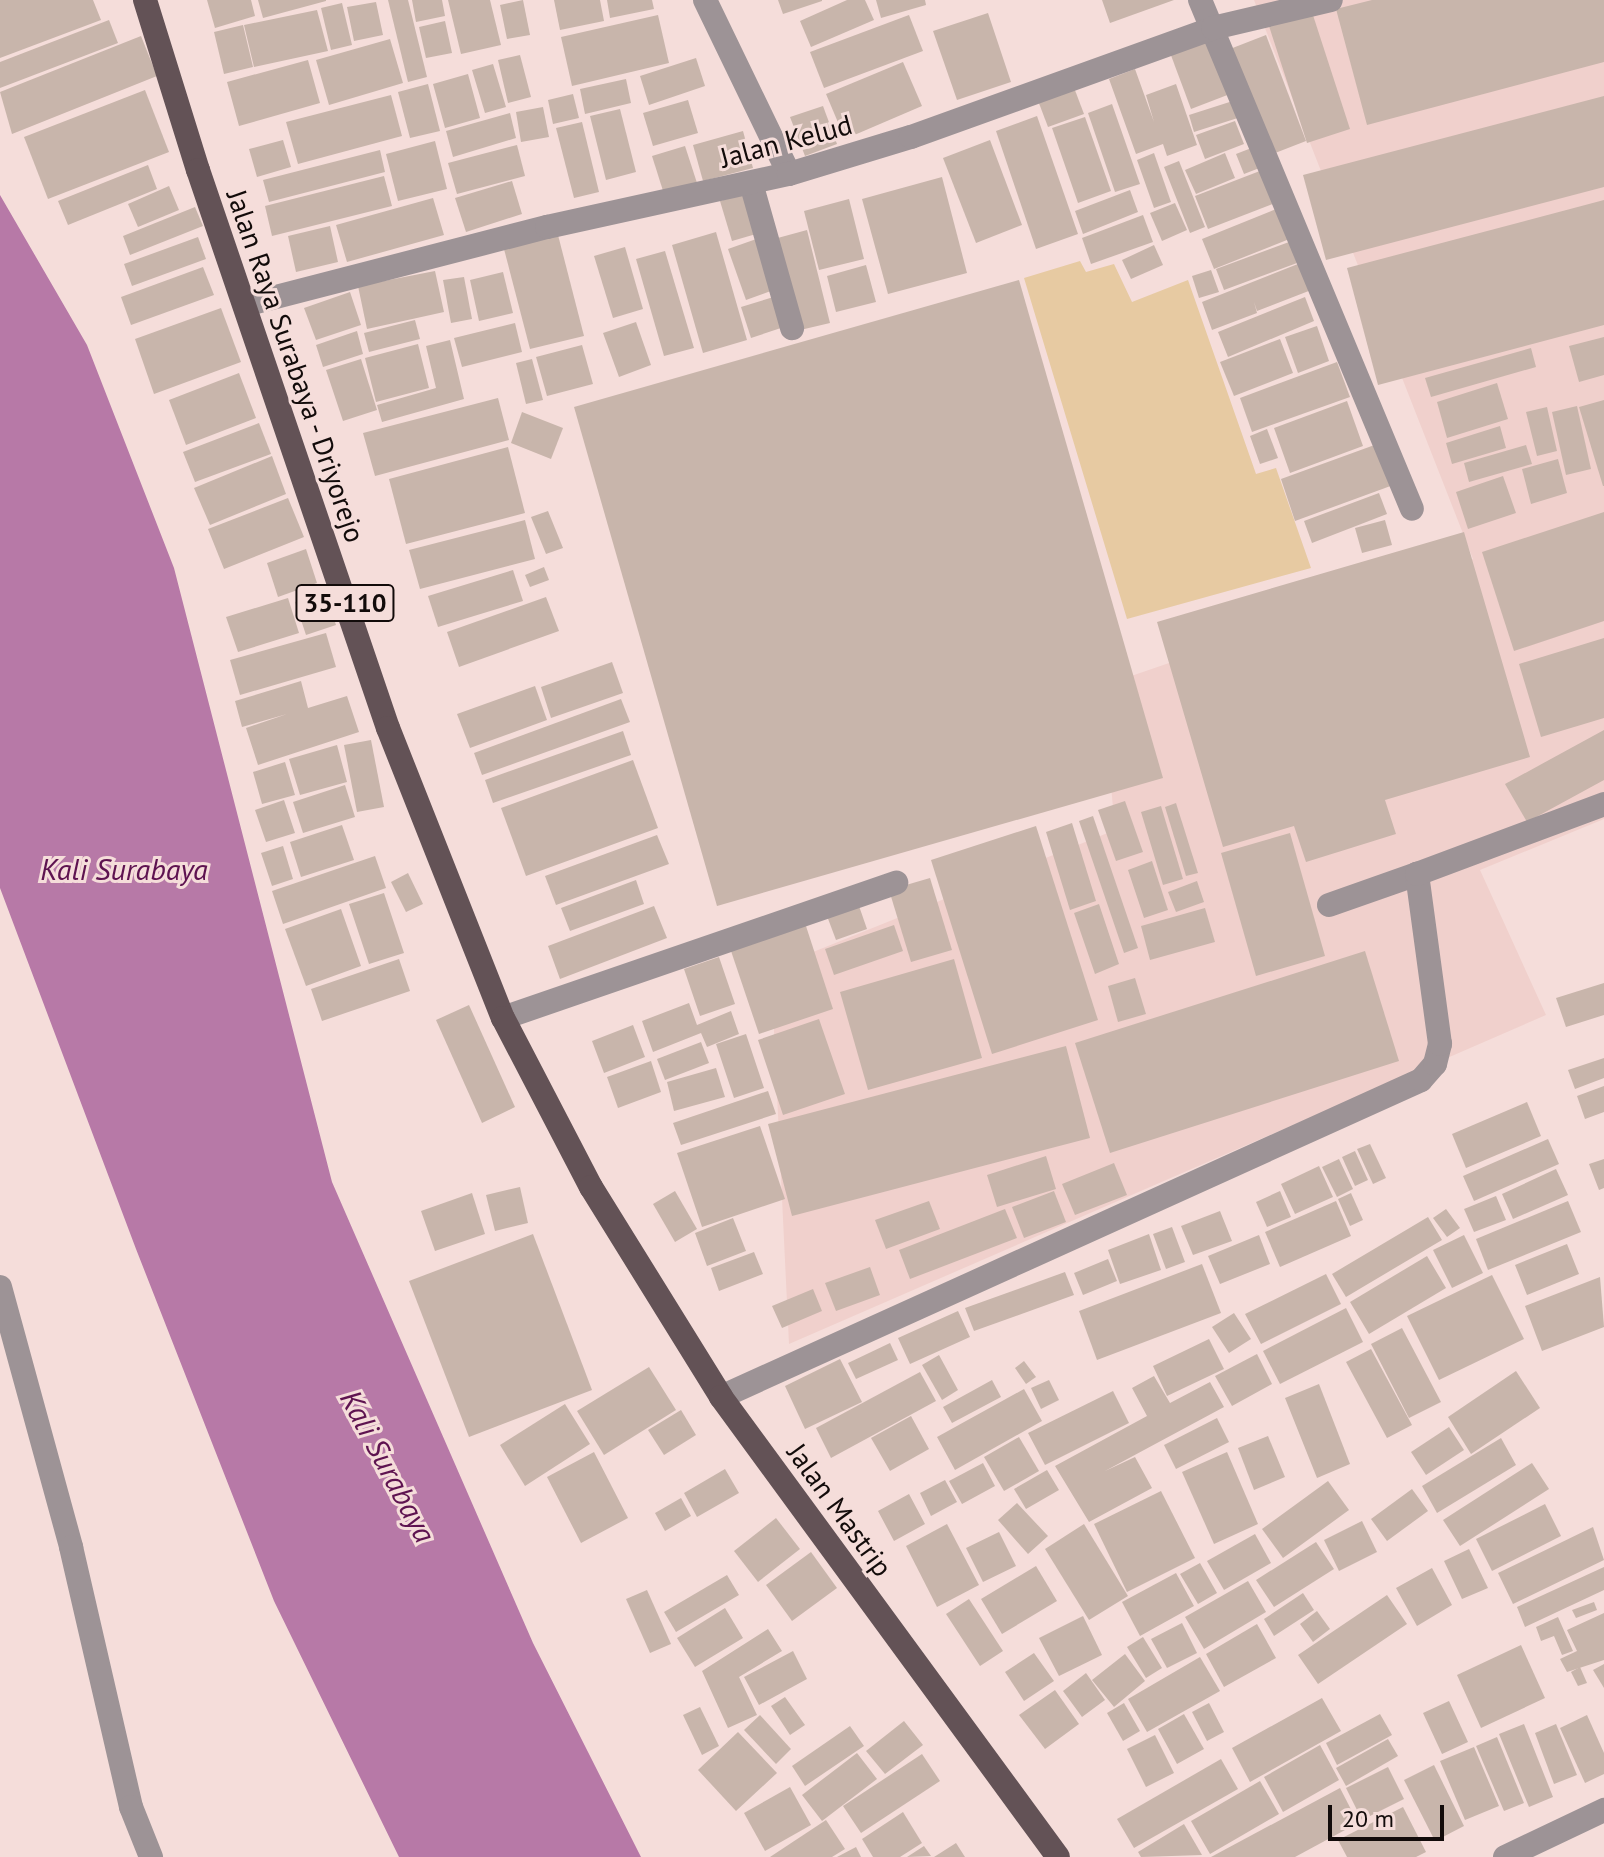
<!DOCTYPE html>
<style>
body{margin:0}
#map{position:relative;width:1604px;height:1857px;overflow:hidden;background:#f5ddda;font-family:"PT Sans",sans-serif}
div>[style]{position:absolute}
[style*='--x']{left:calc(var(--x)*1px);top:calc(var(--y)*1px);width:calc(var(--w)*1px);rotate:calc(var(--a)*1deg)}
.built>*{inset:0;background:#f0d0cc}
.green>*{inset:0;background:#e7caa2}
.water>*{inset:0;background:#b779a7}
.building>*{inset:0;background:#c8b5ab}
.minor>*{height:24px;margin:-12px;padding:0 12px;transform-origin:12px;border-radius:12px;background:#9d9396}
.major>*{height:24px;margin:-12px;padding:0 12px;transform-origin:12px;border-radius:12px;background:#635256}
span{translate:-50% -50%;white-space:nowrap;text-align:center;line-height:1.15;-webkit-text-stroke:6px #f5ddda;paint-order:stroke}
.shield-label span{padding:2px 6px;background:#f5ddda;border:2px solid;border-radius:6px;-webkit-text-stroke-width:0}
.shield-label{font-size:26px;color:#120b0a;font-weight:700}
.street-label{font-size:28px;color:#120b0a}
.water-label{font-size:30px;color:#5e1350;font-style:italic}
.scale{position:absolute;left:1328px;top:1805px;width:116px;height:36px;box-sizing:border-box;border:4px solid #120b0a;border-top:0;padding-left:10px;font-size:24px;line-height:28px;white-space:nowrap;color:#120b0a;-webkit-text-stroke:6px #f5ddda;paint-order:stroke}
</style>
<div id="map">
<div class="built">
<i style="clip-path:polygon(1254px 0,1604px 0,1604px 819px,1480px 870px,1546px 1015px,789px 1344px,771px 969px,1115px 830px,1102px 686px,1473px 559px)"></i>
</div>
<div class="green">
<i style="clip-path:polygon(1080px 261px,1086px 272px,1114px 264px,1132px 302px,1188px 280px,1256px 474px,1276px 468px,1311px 568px,1127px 619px,1024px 278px)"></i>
</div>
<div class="water">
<i style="clip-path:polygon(0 195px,87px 345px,174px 568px,332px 1182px,533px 1643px,641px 1857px,399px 1857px,274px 1601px,136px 1249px,0 888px)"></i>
</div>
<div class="building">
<i style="clip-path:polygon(0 0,93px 0,101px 20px,0 58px)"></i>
<i style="clip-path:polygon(207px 0,251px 0,255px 16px,215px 28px)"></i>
<i style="clip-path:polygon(258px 0,326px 0,326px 1px,263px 18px)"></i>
<i style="clip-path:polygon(388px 0,408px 0,427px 77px,408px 82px)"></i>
<i style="clip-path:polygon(412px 0,442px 0,445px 16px,416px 22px)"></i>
<i style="clip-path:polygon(448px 0,490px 0,501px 45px,461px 54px)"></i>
<i style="clip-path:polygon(523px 0,530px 35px,507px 39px,500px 5px)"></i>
<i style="clip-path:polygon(554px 0,600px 0,604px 21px,560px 30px)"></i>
<i style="clip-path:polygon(607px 0,652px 0,654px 9px,610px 18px)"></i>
<i style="clip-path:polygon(778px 0,822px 0,822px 1px,783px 14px)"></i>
<i style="clip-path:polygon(847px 0,865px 0,874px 20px,811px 47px,800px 21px)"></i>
<i style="clip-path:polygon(876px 0,925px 0,926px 5px,881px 18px)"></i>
<i style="clip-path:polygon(1102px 0,1174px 0,1110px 23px)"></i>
<i style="clip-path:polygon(1372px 0,1604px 0,1604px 62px,1367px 125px,1336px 9px)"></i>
<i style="clip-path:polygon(376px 2px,383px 35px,354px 41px,347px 7px)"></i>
<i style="clip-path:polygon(342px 3px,352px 45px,331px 50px,321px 8px)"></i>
<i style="clip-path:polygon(1311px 9px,1350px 129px,1307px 143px,1268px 23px)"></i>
<i style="clip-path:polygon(317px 10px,328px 51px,254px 67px,244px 25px)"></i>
<i style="clip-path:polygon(988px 13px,1011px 82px,957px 100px,933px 31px)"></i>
<i style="clip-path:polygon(658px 15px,669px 63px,572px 86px,561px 37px)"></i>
<i style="clip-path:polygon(909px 15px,923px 51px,824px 88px,810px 52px)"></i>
<i style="clip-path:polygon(109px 20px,118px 43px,0 88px,0 62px)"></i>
<i style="clip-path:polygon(445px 21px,452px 53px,426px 58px,419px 27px)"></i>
<i style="clip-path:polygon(243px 25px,253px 67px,224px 74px,214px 32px)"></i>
<i style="clip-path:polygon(1266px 35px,1306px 141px,1270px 155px,1230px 49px)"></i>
<i style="clip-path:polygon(141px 36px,157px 76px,12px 134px,0 92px)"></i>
<i style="clip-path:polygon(1207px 36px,1230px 94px,1191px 109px,1169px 50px)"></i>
<i style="clip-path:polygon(390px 39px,403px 83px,329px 105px,316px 60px)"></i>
<i style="clip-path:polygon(520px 55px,531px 97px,508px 103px,498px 60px)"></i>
<i style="clip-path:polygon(696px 58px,705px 86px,649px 105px,640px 76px)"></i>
<i style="clip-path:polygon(308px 60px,320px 103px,239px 126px,227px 82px)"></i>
<i style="clip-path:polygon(903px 62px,922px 106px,845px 139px,826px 94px)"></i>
<i style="clip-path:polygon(493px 64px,506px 107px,485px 113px,472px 70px)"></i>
<i style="clip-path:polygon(1135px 69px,1154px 122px,1146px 95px,1176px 84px,1197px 145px,1167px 156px,1163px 144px,1136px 154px,1109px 79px)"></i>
<i style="clip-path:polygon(468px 74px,480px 118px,445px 128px,433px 84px)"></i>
<i style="clip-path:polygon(626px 79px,631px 103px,585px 114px,580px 89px)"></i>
<i style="clip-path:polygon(428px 84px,440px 131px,410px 138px,398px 92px)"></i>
<i style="clip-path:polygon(1073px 85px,1084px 114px,1048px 127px,1037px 98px)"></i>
<i style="clip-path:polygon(145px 90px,169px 152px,48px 199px,24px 137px)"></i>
<i style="clip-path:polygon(573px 94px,579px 118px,553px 124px,548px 100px)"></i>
<i style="clip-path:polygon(391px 95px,402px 136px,298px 164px,286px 122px)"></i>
<i style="clip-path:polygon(1604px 96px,1604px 187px,1326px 260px,1303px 175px)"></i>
<i style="clip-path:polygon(1239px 99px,1244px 116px,1194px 132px,1189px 115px)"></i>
<i style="clip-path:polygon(688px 100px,698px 133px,653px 146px,643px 113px)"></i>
<i style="clip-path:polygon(1112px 104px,1140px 184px,1115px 192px,1088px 113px)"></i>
<i style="clip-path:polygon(823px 106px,837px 144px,805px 156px,790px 117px)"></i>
<i style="clip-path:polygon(543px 107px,549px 137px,521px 142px,516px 112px)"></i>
<i style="clip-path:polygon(620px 109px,636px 172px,606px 180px,590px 116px)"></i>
<i style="clip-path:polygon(510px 113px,516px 138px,453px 157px,446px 131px)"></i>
<i style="clip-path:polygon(1037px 116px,1078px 234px,1036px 249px,996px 131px)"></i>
<i style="clip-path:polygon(1085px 117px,1111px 191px,1078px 203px,1052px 128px)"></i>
<i style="clip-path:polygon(1235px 121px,1244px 144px,1205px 159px,1196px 135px)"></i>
<i style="clip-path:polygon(582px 122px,599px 192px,574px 198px,556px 128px)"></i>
<i style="clip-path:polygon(743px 131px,753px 168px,703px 181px,693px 145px)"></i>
<i style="clip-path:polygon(283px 140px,291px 167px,257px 177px,249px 149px)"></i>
<i style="clip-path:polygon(990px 140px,1022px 225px,976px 243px,943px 158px)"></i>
<i style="clip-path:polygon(435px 141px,447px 189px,398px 201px,386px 154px)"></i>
<i style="clip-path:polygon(517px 145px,525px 176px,457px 194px,448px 163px)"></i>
<i style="clip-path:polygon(685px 146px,697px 183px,664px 194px,652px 156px)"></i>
<i style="clip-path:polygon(1254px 147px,1262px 167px,1244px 174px,1236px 154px)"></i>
<i style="clip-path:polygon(380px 150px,385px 172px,269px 202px,263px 180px)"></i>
<i style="clip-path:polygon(1154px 153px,1171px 202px,1154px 208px,1137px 160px)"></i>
<i style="clip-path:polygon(1225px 153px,1235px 178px,1196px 194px,1185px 170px)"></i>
<i style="clip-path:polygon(1179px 161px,1205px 227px,1190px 233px,1164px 167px)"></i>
<i style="clip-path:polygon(148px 165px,157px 189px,68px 225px,58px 201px)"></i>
<i style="clip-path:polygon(1265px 169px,1278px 202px,1208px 229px,1195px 196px)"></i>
<i style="clip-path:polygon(384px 176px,392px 206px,272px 236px,265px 206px)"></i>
<i style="clip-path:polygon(942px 177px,967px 273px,888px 294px,862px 199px)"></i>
<i style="clip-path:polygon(512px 181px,522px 214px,466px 232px,455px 198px)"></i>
<i style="clip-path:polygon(169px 186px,179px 210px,138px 227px,128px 204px)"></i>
<i style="clip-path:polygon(1130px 190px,1138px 212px,1083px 234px,1075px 211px)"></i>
<i style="clip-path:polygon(751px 192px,763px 232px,732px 241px,720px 201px)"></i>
<i style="clip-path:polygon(433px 198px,444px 235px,347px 262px,336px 225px)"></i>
<i style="clip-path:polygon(849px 199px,864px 259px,819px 270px,804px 211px)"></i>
<i style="clip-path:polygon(1604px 200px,1604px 325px,1378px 385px,1347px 268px)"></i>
<i style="clip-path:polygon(1175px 203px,1187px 230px,1162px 241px,1150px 213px)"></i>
<i style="clip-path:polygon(1286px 205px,1297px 236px,1214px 269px,1202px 239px)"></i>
<i style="clip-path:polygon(195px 207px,203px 226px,130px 255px,123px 236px)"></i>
<i style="clip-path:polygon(1143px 215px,1153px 242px,1091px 264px,1082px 238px)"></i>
<i style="clip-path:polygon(330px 226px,338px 262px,296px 272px,288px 236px)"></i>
<i style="clip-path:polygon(807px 230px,830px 323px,796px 331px,774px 239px)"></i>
<i style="clip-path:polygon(716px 232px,747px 340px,703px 353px,672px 245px)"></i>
<i style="clip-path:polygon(558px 235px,584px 336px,530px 349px,504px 249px)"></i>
<i style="clip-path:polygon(198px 237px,206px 259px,132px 286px,124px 264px)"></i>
<i style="clip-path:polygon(762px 237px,779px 288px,746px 300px,728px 249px)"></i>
<i style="clip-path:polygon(1289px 242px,1297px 263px,1224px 290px,1216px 269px)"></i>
<i style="clip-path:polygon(1154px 245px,1163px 265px,1131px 279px,1122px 260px)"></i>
<i style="clip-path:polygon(625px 247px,643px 309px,613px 318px,594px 256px)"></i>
<i style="clip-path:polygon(665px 251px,694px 348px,664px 356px,636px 259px)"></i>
<i style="clip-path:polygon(1308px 260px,1319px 287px,1257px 311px,1254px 302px,1257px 313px,1212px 330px,1202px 302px)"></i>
<i style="clip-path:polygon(866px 265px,876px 302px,836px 312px,827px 276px)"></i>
<i style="clip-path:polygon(203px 267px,214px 295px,131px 325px,121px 297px)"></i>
<i style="clip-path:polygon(1211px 270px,1219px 292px,1199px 298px,1192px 276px)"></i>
<i style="clip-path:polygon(435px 271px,444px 312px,367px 329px,358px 286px)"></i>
<i style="clip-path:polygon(503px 272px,513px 313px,479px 321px,470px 280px)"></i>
<i style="clip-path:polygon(464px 277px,472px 319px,451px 323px,443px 280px)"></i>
<i style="clip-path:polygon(1019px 280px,1163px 778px,717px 906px,574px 407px)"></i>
<i style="clip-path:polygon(350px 292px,361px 325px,316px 340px,304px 308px)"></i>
<i style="clip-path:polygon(780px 295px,790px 325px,751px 338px,741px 307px)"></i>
<i style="clip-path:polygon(1305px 297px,1314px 321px,1228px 357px,1218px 332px)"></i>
<i style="clip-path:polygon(221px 308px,241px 362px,154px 394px,135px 339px)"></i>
<i style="clip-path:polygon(415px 320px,420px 339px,369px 352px,364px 333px)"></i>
<i style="clip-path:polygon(636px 322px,651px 365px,619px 377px,603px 333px)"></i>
<i style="clip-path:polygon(515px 323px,522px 352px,462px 367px,454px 338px)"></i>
<i style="clip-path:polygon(1317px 326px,1329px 361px,1298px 373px,1285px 337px)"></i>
<i style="clip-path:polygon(357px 331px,363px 354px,323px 367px,316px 345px)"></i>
<i style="clip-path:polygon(1604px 337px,1604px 375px,1579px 382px,1569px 346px)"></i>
<i style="clip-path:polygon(1280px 339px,1293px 373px,1234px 396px,1220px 362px)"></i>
<i style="clip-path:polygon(450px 340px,464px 399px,382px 422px,377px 405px,436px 388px,426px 346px)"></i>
<i style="clip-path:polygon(418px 344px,429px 388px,376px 402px,365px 358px)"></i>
<i style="clip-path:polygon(582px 345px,593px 384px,547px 396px,536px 357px)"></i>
<i style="clip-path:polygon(1531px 348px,1536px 367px,1431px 397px,1425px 378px)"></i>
<i style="clip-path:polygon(361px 359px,377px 410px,343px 421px,326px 370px)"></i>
<i style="clip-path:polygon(532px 359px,543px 400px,526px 404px,516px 363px)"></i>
<i style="clip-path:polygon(1337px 362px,1350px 397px,1252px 432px,1240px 398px)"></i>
<i style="clip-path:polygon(239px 373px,256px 418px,186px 445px,169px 400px)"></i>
<i style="clip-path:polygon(1497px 383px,1508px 419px,1447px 438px,1437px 402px)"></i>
<i style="clip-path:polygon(498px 398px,509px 440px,375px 476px,363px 433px)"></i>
<i style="clip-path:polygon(1604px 400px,1604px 486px,1603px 486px,1579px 407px)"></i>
<i style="clip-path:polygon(1347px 401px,1363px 446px,1290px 473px,1274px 428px)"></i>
<i style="clip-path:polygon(1577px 406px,1591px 469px,1566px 475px,1552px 412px)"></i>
<i style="clip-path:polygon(1547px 407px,1557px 451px,1537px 456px,1526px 412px)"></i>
<i style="clip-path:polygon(522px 412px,563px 428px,551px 459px,511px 443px)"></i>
<i style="clip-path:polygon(259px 423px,271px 454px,195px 482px,183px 452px)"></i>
<i style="clip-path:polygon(1500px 426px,1506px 448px,1452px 464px,1446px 443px)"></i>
<i style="clip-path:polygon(1267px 429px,1278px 458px,1260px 464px,1250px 436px)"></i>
<i style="clip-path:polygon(1380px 443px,1396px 484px,1295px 521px,1281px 479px)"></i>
<i style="clip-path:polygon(1526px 445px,1532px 464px,1469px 482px,1464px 463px)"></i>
<i style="clip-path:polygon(508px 447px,525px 513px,406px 544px,389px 479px)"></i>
<i style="clip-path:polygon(272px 456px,286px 494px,210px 525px,194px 488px)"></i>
<i style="clip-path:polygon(1558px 459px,1567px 493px,1531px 504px,1522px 469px)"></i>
<i style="clip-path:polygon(1503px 476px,1516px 513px,1468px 529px,1456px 492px)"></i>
<i style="clip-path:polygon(1379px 493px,1387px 514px,1312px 543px,1304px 521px)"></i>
<i style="clip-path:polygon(288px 498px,304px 537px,224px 569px,208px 529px)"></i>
<i style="clip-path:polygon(548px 511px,563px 548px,546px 554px,531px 517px)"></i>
<i style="clip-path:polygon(1604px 512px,1604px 621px,1514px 651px,1482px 552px)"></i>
<i style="clip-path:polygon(525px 520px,535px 559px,420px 589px,409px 550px)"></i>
<i style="clip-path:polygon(1385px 520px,1392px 545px,1362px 553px,1355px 528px)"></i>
<i style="clip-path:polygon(1464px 532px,1530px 757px,1385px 800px,1396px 834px,1306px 862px,1294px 826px,1223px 847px,1157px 622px)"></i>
<i style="clip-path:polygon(306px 549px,317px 583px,278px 597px,267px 563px)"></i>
<i style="clip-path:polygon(544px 567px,549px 580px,530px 587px,525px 575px)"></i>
<i style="clip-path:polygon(513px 570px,523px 601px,438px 627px,428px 596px)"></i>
<i style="clip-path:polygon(325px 592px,336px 625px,306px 635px,295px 602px)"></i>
<i style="clip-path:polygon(546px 597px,559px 631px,459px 667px,447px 632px)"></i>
<i style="clip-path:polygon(288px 598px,299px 633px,238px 652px,226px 617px)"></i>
<i style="clip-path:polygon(326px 633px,336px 667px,240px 695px,230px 660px)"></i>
<i style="clip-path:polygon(1604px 638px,1604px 718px,1541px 737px,1519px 664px)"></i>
<i style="clip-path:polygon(612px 662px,623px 693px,551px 718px,541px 687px)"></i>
<i style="clip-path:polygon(301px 681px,308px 708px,347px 696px,359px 732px,258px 765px,246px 728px,287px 714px,242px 727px,235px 701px)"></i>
<i style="clip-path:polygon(535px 686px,547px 720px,470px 748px,457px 714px)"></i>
<i style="clip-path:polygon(621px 699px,630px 722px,482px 775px,474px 753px)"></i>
<i style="clip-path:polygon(1604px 730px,1604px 780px,1527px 822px,1505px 784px)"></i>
<i style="clip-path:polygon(623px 731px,631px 755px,493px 803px,485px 780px)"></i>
<i style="clip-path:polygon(371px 740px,384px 807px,357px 812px,344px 745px)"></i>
<i style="clip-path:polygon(337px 745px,347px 782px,300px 795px,289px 759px)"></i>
<i style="clip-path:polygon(633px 760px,658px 828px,526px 876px,501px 808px)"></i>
<i style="clip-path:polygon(285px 762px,295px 795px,262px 804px,253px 772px)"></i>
<i style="clip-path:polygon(345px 785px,355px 817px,303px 833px,293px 802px)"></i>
<i style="clip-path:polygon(284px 800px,295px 833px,266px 842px,255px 810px)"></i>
<i style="clip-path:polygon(1125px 801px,1143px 852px,1116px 861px,1098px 810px)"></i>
<i style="clip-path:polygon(1176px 803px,1198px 873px,1186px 876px,1165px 807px)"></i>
<i style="clip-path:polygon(1161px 806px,1183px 879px,1163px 885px,1141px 812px)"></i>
<i style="clip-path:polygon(1093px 816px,1138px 948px,1124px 953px,1079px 821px)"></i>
<i style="clip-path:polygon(1072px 823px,1096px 901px,1070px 910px,1046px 832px)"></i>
<i style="clip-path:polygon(342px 825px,354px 860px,301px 877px,290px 842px)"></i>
<i style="clip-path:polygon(1036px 826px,1098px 1020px,992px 1054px,931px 860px)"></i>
<i style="clip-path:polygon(1290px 833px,1325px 956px,1256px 976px,1221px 853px)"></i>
<i style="clip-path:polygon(657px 835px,669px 864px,556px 905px,545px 876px)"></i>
<i style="clip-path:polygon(283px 846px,293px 879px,272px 886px,261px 853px)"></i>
<i style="clip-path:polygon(375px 856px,386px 888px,283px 924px,272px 891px)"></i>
<i style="clip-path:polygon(1152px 861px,1168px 910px,1144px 918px,1128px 870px)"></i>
<i style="clip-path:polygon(408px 873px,423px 904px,406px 912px,391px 882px)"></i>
<i style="clip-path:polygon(930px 878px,952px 950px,911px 962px,889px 890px)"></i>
<i style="clip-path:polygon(636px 880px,644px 904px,570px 931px,561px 908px)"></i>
<i style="clip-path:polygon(1197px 881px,1204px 902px,1176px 912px,1168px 892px)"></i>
<i style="clip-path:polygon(384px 893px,404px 953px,369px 964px,349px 904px)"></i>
<i style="clip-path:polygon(1099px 904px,1119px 964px,1095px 974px,1074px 913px)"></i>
<i style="clip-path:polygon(654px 906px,667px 938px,560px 979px,548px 946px)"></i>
<i style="clip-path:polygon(859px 906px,867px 929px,836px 940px,827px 916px)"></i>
<i style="clip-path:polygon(1205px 908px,1215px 942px,1150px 960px,1141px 926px)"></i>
<i style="clip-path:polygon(341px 909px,361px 966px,306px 986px,285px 929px)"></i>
<i style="clip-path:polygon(805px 923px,833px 1009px,759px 1034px,730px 948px)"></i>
<i style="clip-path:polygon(894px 925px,903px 951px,834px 975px,825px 949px)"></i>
<i style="clip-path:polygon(1365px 951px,1399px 1061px,1110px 1153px,1075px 1043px)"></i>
<i style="clip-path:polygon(719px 957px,735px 1004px,700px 1016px,684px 969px)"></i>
<i style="clip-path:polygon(399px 959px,410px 991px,322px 1021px,311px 989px)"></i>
<i style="clip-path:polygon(954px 959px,982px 1058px,868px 1090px,840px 992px)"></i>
<i style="clip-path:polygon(1135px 978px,1146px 1014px,1118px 1022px,1108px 986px)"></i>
<i style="clip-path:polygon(1604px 983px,1604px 1015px,1566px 1027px,1556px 998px)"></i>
<i style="clip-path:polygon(689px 1003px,697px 1025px,731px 1011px,739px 1034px,707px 1047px,701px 1033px,653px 1052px,642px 1021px)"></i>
<i style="clip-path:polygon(469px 1005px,515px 1107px,482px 1123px,436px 1020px)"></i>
<i style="clip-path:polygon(819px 1019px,845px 1094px,783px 1115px,758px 1040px)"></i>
<i style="clip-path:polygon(633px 1025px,645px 1057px,604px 1073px,592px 1041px)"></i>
<i style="clip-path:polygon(746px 1034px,764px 1088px,734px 1098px,716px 1044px)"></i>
<i style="clip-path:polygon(701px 1042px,709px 1063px,665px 1080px,657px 1059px)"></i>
<i style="clip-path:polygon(1066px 1046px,1090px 1138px,792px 1216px,768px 1124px)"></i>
<i style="clip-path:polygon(1604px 1058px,1604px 1078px,1575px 1089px,1568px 1070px)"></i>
<i style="clip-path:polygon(651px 1061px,661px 1092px,618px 1108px,607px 1077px)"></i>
<i style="clip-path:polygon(716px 1068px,725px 1097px,674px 1111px,667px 1082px)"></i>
<i style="clip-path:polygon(1604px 1086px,1604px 1112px,1585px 1119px,1577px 1096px)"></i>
<i style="clip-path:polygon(768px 1091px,776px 1114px,681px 1145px,673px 1123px)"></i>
<i style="clip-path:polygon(1527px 1102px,1541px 1136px,1466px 1168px,1452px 1134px)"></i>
<i style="clip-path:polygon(760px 1126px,785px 1199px,702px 1227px,677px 1153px)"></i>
<i style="clip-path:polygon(1548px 1139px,1559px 1164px,1474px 1201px,1463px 1176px)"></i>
<i style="clip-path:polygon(1370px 1144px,1386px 1178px,1373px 1184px,1357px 1149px)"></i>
<i style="clip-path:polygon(1355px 1151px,1368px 1180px,1355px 1186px,1342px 1157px)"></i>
<i style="clip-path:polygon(1046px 1156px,1056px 1189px,997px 1207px,987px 1175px)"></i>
<i style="clip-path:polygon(1339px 1159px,1353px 1189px,1337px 1197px,1322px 1167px)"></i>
<i style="clip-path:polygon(1604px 1159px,1604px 1188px,1599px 1190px,1589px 1164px)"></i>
<i style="clip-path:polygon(1114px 1163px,1127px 1195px,1075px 1215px,1062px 1184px)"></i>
<i style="clip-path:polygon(1319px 1166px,1333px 1197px,1295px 1214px,1281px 1184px)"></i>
<i style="clip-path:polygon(1556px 1169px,1568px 1195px,1513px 1219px,1502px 1194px)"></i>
<i style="clip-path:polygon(520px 1187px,528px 1223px,495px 1231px,486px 1195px)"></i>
<i style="clip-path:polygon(675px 1191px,697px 1229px,675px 1242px,653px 1204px)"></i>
<i style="clip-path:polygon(1054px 1191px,1066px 1222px,1024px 1238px,1012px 1207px)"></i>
<i style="clip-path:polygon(1280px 1191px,1291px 1217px,1267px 1227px,1256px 1202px)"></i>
<i style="clip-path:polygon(472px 1193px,485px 1234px,435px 1251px,421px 1211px)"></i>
<i style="clip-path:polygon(1351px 1193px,1363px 1220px,1350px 1226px,1338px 1199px)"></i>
<i style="clip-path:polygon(1496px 1196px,1506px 1220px,1474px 1232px,1464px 1209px)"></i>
<i style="clip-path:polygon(929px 1201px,940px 1229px,886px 1249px,875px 1220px)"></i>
<i style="clip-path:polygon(1336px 1201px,1351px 1236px,1280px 1267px,1265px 1232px)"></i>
<i style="clip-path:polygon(1568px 1201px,1581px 1232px,1488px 1270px,1476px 1239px)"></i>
<i style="clip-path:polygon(1005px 1209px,1017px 1238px,910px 1279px,899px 1250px)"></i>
<i style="clip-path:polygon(1446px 1209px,1460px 1228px,1447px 1237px,1433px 1218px)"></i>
<i style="clip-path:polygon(1220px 1211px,1232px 1241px,1193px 1255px,1181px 1226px)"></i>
<i style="clip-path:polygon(1428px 1217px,1442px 1240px,1346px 1297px,1332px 1274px)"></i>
<i style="clip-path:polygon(733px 1218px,746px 1251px,707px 1266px,695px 1233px)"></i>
<i style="clip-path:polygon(1172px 1227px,1185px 1262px,1166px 1269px,1153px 1234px)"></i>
<i style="clip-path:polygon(533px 1234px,592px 1390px,469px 1437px,409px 1281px)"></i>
<i style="clip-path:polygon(1149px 1234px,1161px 1270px,1120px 1284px,1108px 1250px)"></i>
<i style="clip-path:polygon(1259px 1235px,1270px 1264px,1220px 1284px,1208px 1256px)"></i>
<i style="clip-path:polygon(1464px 1235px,1483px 1273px,1452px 1288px,1433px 1250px)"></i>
<i style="clip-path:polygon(1567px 1244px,1579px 1274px,1527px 1295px,1515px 1265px)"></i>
<i style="clip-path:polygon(754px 1252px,763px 1274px,719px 1291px,711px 1268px)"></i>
<i style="clip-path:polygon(1427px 1256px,1446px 1288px,1369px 1334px,1350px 1302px)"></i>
<i style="clip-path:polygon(1108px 1259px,1117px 1281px,1083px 1295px,1074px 1273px)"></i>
<i style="clip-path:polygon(1202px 1264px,1221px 1313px,1097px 1360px,1079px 1311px)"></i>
<i style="clip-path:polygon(870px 1267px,880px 1295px,836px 1311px,825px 1283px)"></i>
<i style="clip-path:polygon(1065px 1272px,1074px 1295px,974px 1331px,965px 1308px)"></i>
<i style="clip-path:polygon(1326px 1274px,1341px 1304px,1261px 1344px,1245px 1314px)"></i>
<i style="clip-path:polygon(1492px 1275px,1524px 1339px,1439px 1380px,1407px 1316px)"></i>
<i style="clip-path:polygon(1600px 1277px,1604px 1327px,1542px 1351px,1525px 1306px)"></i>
<i style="clip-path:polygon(813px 1289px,822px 1311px,782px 1328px,772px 1306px)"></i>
<i style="clip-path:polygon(1346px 1308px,1363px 1342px,1280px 1384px,1263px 1351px)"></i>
<i style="clip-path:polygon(958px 1311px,970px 1337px,910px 1364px,898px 1338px)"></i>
<i style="clip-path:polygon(1234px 1313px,1251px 1339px,1229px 1353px,1212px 1327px)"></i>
<i style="clip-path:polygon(1402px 1328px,1441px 1402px,1409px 1418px,1371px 1344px)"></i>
<i style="clip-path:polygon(1209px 1339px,1224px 1369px,1167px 1396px,1153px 1366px)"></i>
<i style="clip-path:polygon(890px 1343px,898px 1360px,856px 1379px,848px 1363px)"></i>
<i style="clip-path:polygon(1371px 1349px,1412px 1425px,1387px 1438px,1346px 1362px)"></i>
<i style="clip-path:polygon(1257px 1354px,1272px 1384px,1232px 1406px,1215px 1376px)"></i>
<i style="clip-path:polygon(939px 1355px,958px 1390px,942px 1400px,922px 1365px)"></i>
<i style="clip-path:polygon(840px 1359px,862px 1402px,805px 1429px,785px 1386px)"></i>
<i style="clip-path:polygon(1024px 1361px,1036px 1377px,1026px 1384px,1015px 1368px)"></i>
<i style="clip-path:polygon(649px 1367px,676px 1410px,604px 1455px,577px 1411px)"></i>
<i style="clip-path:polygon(1516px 1371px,1540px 1408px,1471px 1454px,1448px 1417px)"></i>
<i style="clip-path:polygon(920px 1372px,936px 1401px,831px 1458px,816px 1428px)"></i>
<i style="clip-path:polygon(1154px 1376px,1170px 1403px,1210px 1382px,1224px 1407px,1105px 1471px,1135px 1457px,1152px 1488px,1089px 1522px,1055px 1466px,1147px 1416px,1132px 1388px)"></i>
<i style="clip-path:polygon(992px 1380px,1001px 1397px,952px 1423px,943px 1407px)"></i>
<i style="clip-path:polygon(1049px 1380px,1059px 1400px,1041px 1409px,1031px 1388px)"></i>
<i style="clip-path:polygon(1319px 1384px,1350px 1464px,1317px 1478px,1285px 1398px)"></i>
<i style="clip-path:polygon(1024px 1389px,1042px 1421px,955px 1470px,937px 1437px)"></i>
<i style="clip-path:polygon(1113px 1391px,1129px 1423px,1045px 1465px,1028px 1433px)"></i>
<i style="clip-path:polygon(565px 1404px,590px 1444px,525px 1486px,500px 1445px)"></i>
<i style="clip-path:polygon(681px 1410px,696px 1435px,664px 1455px,648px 1430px)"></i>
<i style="clip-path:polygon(911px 1416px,929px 1449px,890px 1471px,871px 1438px)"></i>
<i style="clip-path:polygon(1217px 1418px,1229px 1442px,1176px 1469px,1164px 1445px)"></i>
<i style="clip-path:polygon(1449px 1427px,1464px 1450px,1426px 1475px,1411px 1452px)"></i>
<i style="clip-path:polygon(1268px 1436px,1285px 1477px,1254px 1490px,1238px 1448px)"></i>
<i style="clip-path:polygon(1019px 1437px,1039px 1471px,1004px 1491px,984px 1457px)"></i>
<i style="clip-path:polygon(1501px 1438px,1516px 1465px,1437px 1513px,1422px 1486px)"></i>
<i style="clip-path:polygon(594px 1452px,628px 1518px,581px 1543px,547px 1477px)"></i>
<i style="clip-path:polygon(1227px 1452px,1258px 1524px,1214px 1544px,1182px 1472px)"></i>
<i style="clip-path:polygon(983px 1463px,995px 1486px,962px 1504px,949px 1481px)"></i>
<i style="clip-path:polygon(1532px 1463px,1549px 1489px,1460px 1546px,1443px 1520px)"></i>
<i style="clip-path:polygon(725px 1469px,739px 1493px,697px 1517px,684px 1493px)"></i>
<i style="clip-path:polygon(1047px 1470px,1059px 1490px,1026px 1509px,1014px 1489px)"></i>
<i style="clip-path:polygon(945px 1480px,957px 1502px,931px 1516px,920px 1493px)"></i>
<i style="clip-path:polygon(1328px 1481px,1349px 1510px,1283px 1558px,1262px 1529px)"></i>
<i style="clip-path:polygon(1412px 1489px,1428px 1511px,1387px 1541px,1371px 1519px)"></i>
<i style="clip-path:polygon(1161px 1491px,1195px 1558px,1127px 1592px,1094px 1524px)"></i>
<i style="clip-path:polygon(909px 1494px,925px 1524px,894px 1541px,878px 1511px)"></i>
<i style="clip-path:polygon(681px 1498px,691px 1516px,665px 1531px,655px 1513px)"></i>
<i style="clip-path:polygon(1017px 1503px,1048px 1536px,1028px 1554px,998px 1520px)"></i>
<i style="clip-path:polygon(1545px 1504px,1561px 1536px,1492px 1571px,1476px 1539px)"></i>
<i style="clip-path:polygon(776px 1518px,800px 1549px,758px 1582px,734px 1551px)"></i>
<i style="clip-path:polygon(1362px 1521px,1377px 1552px,1339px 1571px,1324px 1540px)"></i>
<i style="clip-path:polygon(947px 1524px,979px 1585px,937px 1607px,906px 1546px)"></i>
<i style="clip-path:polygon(1084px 1524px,1128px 1596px,1089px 1620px,1045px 1549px)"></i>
<i style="clip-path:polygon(1593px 1527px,1604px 1560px,1513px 1604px,1498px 1573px)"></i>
<i style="clip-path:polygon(999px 1532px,1016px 1566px,983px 1582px,966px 1548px)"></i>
<i style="clip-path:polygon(1255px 1534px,1271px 1563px,1224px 1590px,1207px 1561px)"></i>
<i style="clip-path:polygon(1316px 1542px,1334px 1569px,1274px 1607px,1256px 1580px)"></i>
<i style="clip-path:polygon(1469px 1549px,1488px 1588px,1462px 1599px,1444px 1561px)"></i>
<i style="clip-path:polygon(811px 1552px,837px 1588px,792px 1621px,766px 1585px)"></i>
<i style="clip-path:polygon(1200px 1563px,1217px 1593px,1198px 1604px,1180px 1574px)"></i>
<i style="clip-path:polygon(1036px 1566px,1057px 1601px,1002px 1634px,981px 1599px)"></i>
<i style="clip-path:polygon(1604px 1567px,1604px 1590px,1525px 1627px,1517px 1607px)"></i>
<i style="clip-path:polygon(1432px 1568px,1452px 1605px,1417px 1626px,1396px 1588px)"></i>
<i style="clip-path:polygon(1176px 1573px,1194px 1606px,1140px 1636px,1122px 1602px)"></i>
<i style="clip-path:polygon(727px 1575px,739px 1595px,676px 1632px,664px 1612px)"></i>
<i style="clip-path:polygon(1248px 1581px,1266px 1612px,1204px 1649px,1185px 1617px)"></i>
<i style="clip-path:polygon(647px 1590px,671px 1644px,650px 1653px,626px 1599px)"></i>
<i style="clip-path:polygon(1303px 1593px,1314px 1610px,1274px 1636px,1264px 1619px)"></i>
<i style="clip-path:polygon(1387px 1595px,1407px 1624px,1318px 1684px,1298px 1655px)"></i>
<i style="clip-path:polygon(969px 1599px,1003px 1651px,980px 1666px,946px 1614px)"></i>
<i style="clip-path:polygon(1594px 1602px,1597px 1610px,1576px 1618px,1572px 1610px)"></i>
<i style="clip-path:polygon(725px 1608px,743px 1638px,695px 1667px,677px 1638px)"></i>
<i style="clip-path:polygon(1317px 1611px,1330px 1629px,1313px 1642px,1300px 1624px)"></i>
<i style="clip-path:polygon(1604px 1613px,1604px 1660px,1567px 1672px,1560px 1659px,1577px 1651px,1567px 1630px)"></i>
<i style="clip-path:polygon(1083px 1616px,1102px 1655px,1059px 1676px,1039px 1638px)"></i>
<i style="clip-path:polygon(1558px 1617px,1573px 1651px,1562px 1655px,1554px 1636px,1541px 1641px,1536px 1627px)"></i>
<i style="clip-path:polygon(1182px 1623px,1197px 1653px,1167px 1668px,1151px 1639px)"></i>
<i style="clip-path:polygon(1257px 1624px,1276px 1658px,1224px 1687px,1206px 1654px)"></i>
<i style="clip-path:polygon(768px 1629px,782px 1651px,739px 1677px,757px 1715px,728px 1728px,702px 1671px)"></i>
<i style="clip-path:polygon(1143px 1637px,1162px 1668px,1146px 1678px,1127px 1647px)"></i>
<i style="clip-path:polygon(1521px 1645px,1545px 1698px,1481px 1728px,1457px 1675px)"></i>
<i style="clip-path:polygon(793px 1651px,807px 1679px,759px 1705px,744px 1677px)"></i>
<i style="clip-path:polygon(1034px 1653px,1054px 1681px,1024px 1701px,1005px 1672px)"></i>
<i style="clip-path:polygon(1125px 1654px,1145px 1681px,1114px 1707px,1092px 1680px)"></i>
<i style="clip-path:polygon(1200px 1657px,1220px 1691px,1147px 1732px,1128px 1699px)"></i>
<i style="clip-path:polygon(1604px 1664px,1604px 1688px,1593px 1670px)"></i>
<i style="clip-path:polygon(1580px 1667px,1587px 1683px,1578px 1686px,1571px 1672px)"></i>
<i style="clip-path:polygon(1086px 1673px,1105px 1700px,1082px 1717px,1063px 1691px)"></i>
<i style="clip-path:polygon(1055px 1690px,1079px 1724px,1045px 1749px,1019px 1715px)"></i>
<i style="clip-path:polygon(785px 1697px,805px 1725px,790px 1735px,771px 1706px)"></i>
<i style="clip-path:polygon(1322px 1698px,1341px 1731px,1250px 1782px,1232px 1748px)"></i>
<i style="clip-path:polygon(1449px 1701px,1468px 1742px,1442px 1754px,1423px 1713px)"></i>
<i style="clip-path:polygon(1124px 1703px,1140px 1731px,1123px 1741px,1107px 1713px)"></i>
<i style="clip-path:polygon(1209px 1703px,1224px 1732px,1207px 1741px,1192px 1712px)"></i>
<i style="clip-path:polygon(700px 1707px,719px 1746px,702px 1755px,683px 1715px)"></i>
<i style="clip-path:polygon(1184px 1714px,1204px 1749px,1177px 1764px,1158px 1729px)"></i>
<i style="clip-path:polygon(1380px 1714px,1392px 1735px,1337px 1765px,1326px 1743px)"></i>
<i style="clip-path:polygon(760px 1715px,791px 1749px,776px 1764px,744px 1730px)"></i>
<i style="clip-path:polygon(1587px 1715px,1604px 1753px,1604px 1774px,1585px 1783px,1560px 1728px)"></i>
<i style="clip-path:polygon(904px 1721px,923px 1745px,885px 1774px,866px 1751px)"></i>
<i style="clip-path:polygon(1524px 1724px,1553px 1797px,1529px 1807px,1499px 1734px)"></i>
<i style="clip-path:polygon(1556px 1724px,1577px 1775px,1554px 1784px,1535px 1733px)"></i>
<i style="clip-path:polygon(850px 1726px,864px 1746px,805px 1786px,792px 1766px)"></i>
<i style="clip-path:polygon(738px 1732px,777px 1773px,736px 1811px,698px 1770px)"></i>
<i style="clip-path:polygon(1155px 1735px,1174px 1773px,1146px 1787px,1127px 1749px)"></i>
<i style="clip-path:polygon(1497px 1737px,1524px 1803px,1504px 1811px,1476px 1746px)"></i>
<i style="clip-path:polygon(1388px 1739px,1398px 1756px,1346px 1786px,1336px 1768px)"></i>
<i style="clip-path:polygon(1320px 1745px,1339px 1780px,1283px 1812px,1264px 1777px)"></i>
<i style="clip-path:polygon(1474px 1747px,1499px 1806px,1465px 1820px,1440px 1761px)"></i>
<i style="clip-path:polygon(857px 1753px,877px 1779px,822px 1821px,802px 1795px)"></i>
<i style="clip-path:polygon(922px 1754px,940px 1781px,861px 1833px,843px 1806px)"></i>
<i style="clip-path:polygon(1221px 1759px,1238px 1789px,1134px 1848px,1117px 1819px)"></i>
<i style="clip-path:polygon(1434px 1765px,1464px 1826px,1435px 1841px,1404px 1780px)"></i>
<i style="clip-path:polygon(1388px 1767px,1404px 1799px,1362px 1820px,1346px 1788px)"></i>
<i style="clip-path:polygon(1260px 1781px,1279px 1814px,1210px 1854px,1191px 1821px)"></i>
<i style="clip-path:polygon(790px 1787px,811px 1825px,765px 1851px,744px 1813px)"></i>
<i style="clip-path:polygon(1340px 1788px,1358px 1823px,1295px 1857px,1211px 1857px)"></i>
<i style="clip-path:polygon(1403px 1807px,1426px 1852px,1416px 1857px,1347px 1857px,1338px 1840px)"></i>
<i style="clip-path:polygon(903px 1812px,922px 1843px,900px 1857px,873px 1857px,862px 1839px)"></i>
<i style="clip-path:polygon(826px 1820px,845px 1849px,832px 1857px,770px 1857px)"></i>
<i style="clip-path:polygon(1184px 1824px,1202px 1855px,1141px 1857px,1138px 1852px)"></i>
<i style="clip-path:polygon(956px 1843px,965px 1857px,934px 1857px)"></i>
<i style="clip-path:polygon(924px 1846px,931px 1856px,907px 1857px)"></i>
<i style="clip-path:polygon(856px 1847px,861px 1857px,837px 1857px)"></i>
</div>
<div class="minor">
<i style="--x:705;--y:0;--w:193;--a:64.2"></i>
<i style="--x:1200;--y:0;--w:551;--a:67.39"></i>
<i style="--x:751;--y:183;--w:151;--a:74.2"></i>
<i style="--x:245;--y:305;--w:312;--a:-14.5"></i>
<i style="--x:547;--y:227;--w:248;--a:-12.4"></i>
<i style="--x:789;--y:174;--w:127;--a:-16.9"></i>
<i style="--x:911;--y:137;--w:321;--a:-19.8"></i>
<i style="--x:1213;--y:28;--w:121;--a:-13.3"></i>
<i style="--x:1329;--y:905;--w:93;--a:-19.4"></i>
<i style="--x:503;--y:1018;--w:416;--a:-19"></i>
<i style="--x:0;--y:1287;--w:270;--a:74.7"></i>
<i style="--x:71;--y:1547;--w:267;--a:77"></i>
<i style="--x:131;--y:1807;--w:54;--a:68.2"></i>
<i style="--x:721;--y:1397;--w:768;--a:-24.36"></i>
<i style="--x:1421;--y:1080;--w:21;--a:-49"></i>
<i style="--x:1435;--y:1064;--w:21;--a:-76"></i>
<i style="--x:1440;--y:1044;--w:172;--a:-97.7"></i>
<i style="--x:1417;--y:874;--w:200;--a:-20.5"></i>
<i style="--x:1505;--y:1857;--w:110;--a:-25.4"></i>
</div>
<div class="major">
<i style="--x:145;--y:0;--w:178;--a:72.7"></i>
<i style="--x:198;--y:170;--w:589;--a:71.2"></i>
<i style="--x:388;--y:728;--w:312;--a:68.4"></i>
<i style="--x:503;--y:1018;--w:191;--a:62.5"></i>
<i style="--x:591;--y:1187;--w:247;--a:58.2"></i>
<i style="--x:721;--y:1397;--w:570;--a:53.77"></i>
</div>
<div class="shield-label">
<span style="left:345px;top:603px">35-110</span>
</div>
<div class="street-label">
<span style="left:786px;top:141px;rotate:-15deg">Jalan Kelud</span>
<span style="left:296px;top:366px;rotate:71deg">Jalan Raya Surabaya - Driyorejo</span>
<span style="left:840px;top:1510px;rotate:54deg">Jalan Mastrip</span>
</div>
<div class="water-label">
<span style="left:124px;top:869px">Kali Surabaya</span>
<span style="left:388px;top:1466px;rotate:62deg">Kali Surabaya</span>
</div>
<div class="scale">20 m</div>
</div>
